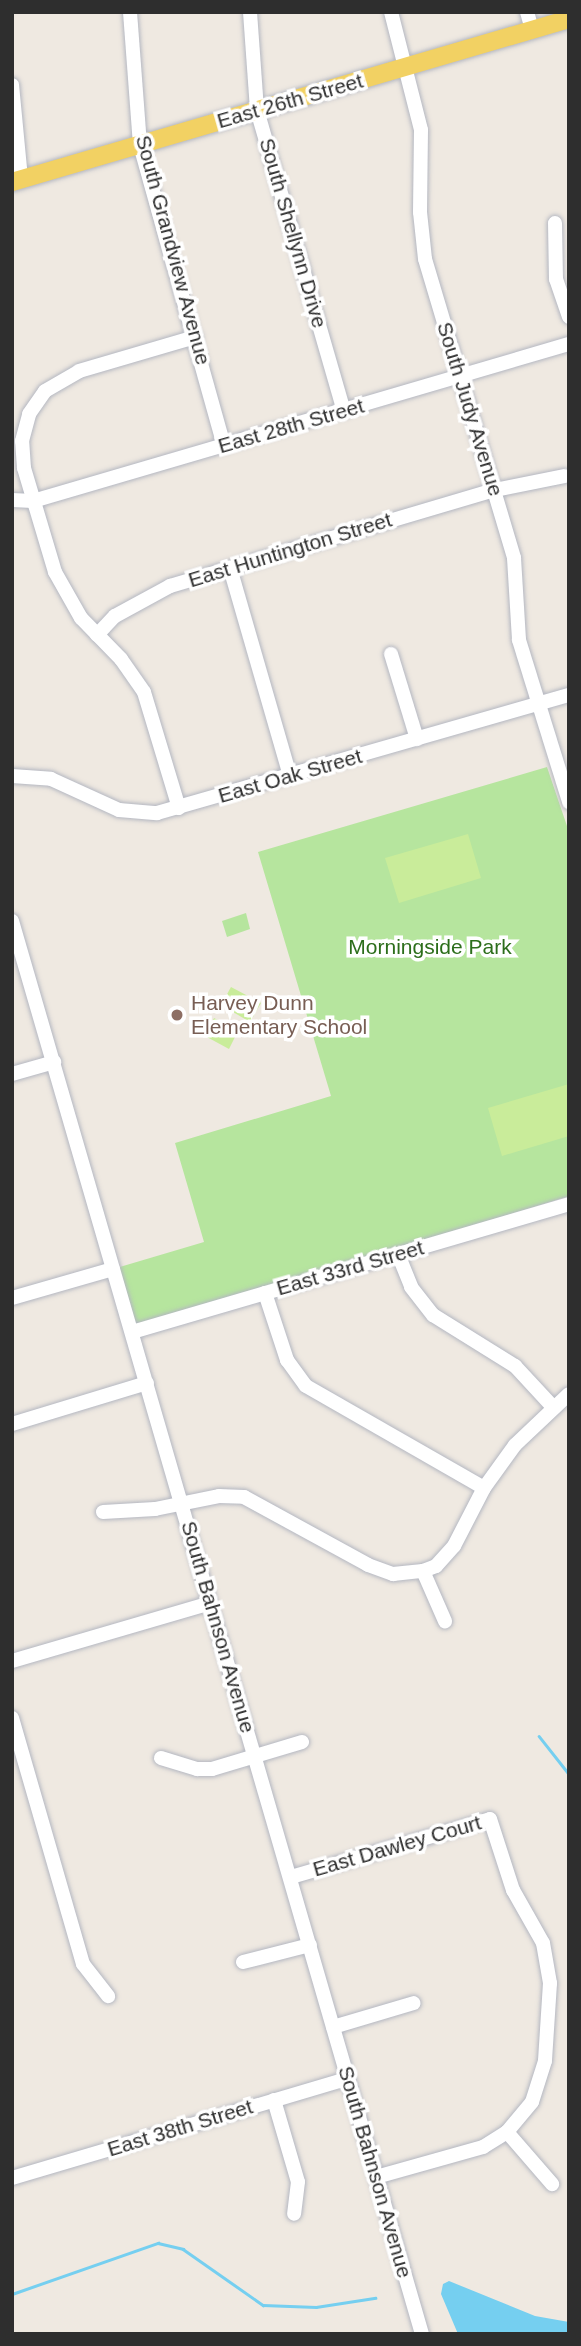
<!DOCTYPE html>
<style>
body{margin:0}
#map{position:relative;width:581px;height:2346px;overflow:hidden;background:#efe9e1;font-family:Helvetica,sans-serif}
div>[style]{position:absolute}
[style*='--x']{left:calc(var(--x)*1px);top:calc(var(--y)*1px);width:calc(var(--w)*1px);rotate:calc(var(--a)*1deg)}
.green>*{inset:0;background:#b6e59e}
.pitch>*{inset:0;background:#c9ec9a}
.water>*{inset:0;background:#75cff0}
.stream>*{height:2.5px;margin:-1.25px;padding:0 1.25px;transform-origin:1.25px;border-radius:1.25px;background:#75cff0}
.roads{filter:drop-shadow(0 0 2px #b4b7c1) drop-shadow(0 0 2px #b4b7c1)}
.minor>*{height:14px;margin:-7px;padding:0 7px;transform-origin:7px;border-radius:7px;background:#fff}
.major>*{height:18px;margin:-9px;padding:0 9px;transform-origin:9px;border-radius:9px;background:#f2d163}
.dots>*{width:19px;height:19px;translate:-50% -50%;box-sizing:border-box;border:4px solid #fff;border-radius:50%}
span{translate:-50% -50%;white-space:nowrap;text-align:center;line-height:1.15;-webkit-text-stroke:7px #fff;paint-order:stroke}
.street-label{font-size:21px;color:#2e2e2e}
.park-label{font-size:21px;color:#2c6e1b}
.education-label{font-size:21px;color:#785e54}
.left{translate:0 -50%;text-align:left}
.frame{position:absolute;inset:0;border:14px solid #2e2e2e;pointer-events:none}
</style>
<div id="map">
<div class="green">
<i style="clip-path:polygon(547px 767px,569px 832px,569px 1196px,132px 1332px,113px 1269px,204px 1242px,175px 1143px,331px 1096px,258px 852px)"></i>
<i style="clip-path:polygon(246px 913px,250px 929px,227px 937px,222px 921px)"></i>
</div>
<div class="pitch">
<i style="clip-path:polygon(468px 834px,481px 878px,399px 903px,385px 858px)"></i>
<i style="clip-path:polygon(231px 987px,261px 1003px,250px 1022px,221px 1005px)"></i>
<i style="clip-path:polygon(214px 1018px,238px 1031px,229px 1049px,205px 1036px)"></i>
<i style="clip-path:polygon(569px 1084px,569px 1136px,502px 1156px,488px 1108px)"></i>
</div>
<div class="water">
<i style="clip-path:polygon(449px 2281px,535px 2316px,569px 2322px,569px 2334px,458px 2334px,441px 2294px,443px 2284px)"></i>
</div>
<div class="stream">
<i style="--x:539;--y:1736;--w:48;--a:51.7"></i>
<i style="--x:12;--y:2294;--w:155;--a:-19.3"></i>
<i style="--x:158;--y:2243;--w:26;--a:13"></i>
<i style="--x:183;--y:2249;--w:98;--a:35"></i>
<i style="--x:263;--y:2305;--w:53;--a:2.2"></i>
<i style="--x:316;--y:2307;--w:60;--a:-8.7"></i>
</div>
<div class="roads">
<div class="minor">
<i style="--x:130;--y:12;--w:133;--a:85.7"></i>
<i style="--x:140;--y:145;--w:312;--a:74.4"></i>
<i style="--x:250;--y:12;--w:98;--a:85.9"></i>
<i style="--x:257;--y:110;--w:313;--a:73.9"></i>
<i style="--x:391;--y:12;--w:122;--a:75.7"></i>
<i style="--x:421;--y:130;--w:82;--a:90.7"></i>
<i style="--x:420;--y:212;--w:47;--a:83.9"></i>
<i style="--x:425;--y:259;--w:312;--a:73.4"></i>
<i style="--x:514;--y:558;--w:82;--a:86.5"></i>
<i style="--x:519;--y:640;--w:170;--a:72.8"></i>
<i style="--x:527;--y:12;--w:19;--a:74"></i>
<i style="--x:12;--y:85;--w:94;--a:84.5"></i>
<i style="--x:555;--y:223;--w:56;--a:89"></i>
<i style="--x:556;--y:279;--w:40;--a:71.1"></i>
<i style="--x:12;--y:500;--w:21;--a:3"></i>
<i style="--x:33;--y:501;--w:559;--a:-16.33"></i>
<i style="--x:230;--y:568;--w:216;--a:73.9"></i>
<i style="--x:97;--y:635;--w:26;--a:-47"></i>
<i style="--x:115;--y:616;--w:63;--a:-28.6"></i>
<i style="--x:170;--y:586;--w:339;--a:-16.5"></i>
<i style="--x:495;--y:490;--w:71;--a:-11.3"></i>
<i style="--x:391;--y:654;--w:89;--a:73"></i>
<i style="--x:12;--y:776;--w:39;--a:4"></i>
<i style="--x:51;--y:779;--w:75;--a:24.5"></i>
<i style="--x:119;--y:810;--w:38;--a:5"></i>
<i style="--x:157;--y:813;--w:429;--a:-16"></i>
<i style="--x:179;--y:808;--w:121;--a:-106.8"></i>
<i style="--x:144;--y:692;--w:40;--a:-124.9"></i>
<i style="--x:121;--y:659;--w:57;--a:-134.3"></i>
<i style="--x:81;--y:618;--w:53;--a:-119.5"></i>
<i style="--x:55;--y:572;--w:109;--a:-106.6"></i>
<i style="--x:24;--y:468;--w:27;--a:-94"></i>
<i style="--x:22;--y:441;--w:28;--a:-75"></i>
<i style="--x:29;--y:414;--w:28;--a:-55"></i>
<i style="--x:45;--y:391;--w:39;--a:-30"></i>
<i style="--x:79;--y:371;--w:121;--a:-16.3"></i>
<i style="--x:12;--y:921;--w:1471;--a:73.82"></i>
<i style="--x:12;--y:1074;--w:44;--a:-15.9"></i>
<i style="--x:398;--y:1254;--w:35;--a:68"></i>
<i style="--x:411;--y:1287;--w:36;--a:52"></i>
<i style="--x:433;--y:1315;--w:97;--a:31.9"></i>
<i style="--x:515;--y:1366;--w:54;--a:47.2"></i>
<i style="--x:265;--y:1293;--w:71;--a:71.8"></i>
<i style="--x:287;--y:1360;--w:32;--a:54"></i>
<i style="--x:306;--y:1386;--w:205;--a:29.8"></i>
<i style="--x:12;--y:1298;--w:105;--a:-16"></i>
<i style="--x:132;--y:1332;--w:455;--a:-16.3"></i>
<i style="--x:12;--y:1424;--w:141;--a:-16.9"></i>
<i style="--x:103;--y:1512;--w:52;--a:-3.3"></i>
<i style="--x:155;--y:1509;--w:65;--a:-11.5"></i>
<i style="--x:219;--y:1496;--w:25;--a:2"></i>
<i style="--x:244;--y:1497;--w:141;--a:28.7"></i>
<i style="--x:368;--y:1565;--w:27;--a:20"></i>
<i style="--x:393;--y:1574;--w:30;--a:-6"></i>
<i style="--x:423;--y:1571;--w:14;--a:-21"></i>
<i style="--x:436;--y:1566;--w:27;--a:-48"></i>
<i style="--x:454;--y:1546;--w:65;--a:-62.7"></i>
<i style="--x:484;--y:1488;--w:53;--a:-54.2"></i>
<i style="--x:515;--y:1445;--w:74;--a:-43.4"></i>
<i style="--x:423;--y:1571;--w:55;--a:66.3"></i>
<i style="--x:12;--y:1661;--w:206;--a:-16.3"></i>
<i style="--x:12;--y:1718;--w:256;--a:73.9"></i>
<i style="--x:83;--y:1964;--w:41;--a:52"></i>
<i style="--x:161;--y:1758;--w:38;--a:17"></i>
<i style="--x:197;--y:1769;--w:15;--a:0"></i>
<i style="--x:212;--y:1769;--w:94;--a:-16.7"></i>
<i style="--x:291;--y:1877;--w:207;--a:-16.2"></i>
<i style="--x:490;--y:1819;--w:75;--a:72.1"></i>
<i style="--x:513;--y:1890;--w:61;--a:60.5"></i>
<i style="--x:543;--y:1943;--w:41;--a:80.1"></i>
<i style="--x:550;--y:1983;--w:78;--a:93.7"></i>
<i style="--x:545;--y:2061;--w:43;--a:107.6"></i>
<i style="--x:532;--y:2102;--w:39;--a:130"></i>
<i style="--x:507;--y:2132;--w:28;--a:148"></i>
<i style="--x:483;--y:2147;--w:111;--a:164.3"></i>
<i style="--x:243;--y:1962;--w:69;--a:-14.2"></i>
<i style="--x:333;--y:2027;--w:84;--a:-16.5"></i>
<i style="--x:274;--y:2100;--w:85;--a:73.7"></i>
<i style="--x:298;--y:2182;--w:32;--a:97"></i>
<i style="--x:507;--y:2132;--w:69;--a:49.1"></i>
<i style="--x:12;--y:2178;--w:349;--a:-16.5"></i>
</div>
<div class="major">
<i style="--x:12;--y:182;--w:580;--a:-16.31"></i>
</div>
</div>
<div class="dots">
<i style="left:177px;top:1015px;background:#8d6e63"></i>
</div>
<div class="street-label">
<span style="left:290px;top:101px;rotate:-16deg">East 26th Street</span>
<span style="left:293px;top:233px;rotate:74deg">South Shellynn Drive</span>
<span style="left:173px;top:250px;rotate:75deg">South Grandview Avenue</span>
<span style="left:470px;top:409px;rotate:73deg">South Judy Avenue</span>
<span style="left:291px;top:426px;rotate:-16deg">East 28th Street</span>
<span style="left:290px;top:550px;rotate:-17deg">East Huntington Street</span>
<span style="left:290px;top:776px;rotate:-16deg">East Oak Street</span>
<span style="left:350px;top:1268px;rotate:-16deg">East 33rd Street</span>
<span style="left:218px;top:1627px;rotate:74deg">South Bahnson Avenue</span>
<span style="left:397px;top:1846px;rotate:-16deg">East Dawley Court</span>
<span style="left:180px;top:2128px;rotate:-17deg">East 38th Street</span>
<span style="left:375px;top:2172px;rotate:74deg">South Bahnson Avenue</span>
</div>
<div class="park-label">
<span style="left:430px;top:947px">Morningside Park</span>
</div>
<div class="education-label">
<span class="left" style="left:191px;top:1015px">Harvey Dunn<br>Elementary School</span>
</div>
<div class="frame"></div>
</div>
